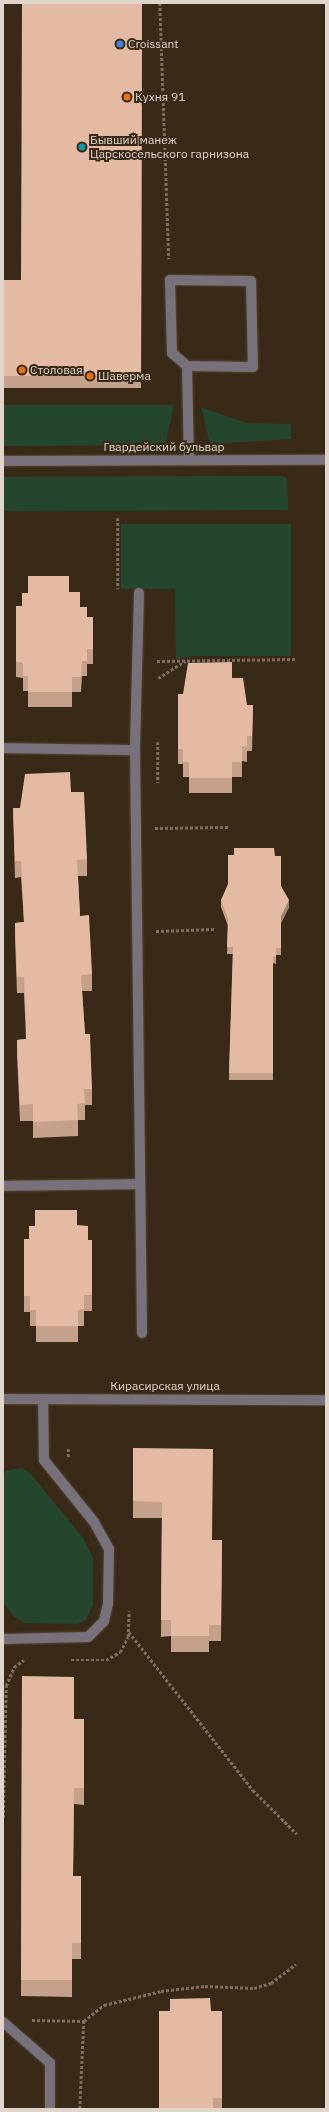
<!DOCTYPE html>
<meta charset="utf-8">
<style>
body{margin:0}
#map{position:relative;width:329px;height:2112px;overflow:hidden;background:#392a17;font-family:"IBM Plex Sans",sans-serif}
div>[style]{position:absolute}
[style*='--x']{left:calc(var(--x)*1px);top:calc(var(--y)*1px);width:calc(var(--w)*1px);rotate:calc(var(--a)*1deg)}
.green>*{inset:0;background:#25462e}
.path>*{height:2.5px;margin-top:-1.25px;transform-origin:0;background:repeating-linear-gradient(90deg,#7d6f60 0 3px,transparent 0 5px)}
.roads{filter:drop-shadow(0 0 1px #544534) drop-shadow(0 0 1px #544534)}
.minor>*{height:10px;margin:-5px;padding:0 5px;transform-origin:5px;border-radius:5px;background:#77717b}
.wall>*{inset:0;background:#c5a08b}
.shaded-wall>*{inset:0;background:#a08271}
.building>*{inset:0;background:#e5baa2}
.dots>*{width:11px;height:11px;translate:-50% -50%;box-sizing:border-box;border:2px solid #392a17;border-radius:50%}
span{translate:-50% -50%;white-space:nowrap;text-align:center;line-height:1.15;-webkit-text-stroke:4px #392a17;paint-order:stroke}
.poi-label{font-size:12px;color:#e0d5ca}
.left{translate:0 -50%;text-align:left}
.street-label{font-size:12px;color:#e0d5ca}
.frame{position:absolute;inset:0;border:4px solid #e0d5ca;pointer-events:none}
</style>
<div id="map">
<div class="green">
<i style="clip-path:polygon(3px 405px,174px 405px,165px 445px,3px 446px)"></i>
<i style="clip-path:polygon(201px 407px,246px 423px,291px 424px,291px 439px,210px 444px)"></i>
<i style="clip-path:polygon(281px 476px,287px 478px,288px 510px,3px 511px,3px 477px)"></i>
<i style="clip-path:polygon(121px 524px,291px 524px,291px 656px,194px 656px,176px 659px,175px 589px,121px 589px)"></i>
<i style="clip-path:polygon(22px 1468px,30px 1473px,83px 1538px,93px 1558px,93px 1604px,86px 1620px,77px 1624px,24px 1623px,12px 1615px,3px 1601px,3px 1476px,6px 1471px)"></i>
</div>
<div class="path">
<i style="--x:160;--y:3;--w:256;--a:88"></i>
<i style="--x:118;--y:518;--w:71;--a:90"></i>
<i style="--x:157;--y:661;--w:138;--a:-0.8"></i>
<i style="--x:158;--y:678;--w:32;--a:-32"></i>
<i style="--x:158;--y:742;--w:41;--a:90"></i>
<i style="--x:155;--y:828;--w:73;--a:-0.8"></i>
<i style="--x:156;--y:931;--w:58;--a:-2"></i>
<i style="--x:68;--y:1457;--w:10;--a:-90"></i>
<i style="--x:129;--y:1632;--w:201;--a:51.9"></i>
<i style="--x:253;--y:1790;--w:62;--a:45"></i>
<i style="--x:71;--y:1660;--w:35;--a:0"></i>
<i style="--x:106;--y:1660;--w:16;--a:-30"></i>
<i style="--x:120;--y:1652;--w:17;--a:-62"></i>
<i style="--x:128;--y:1637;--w:26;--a:-88"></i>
<i style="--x:3;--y:1818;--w:132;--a:-88.7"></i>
<i style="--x:6;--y:1686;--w:21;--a:-67"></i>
<i style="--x:14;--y:1667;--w:12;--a:-35"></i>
<i style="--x:32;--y:2020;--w:52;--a:1.1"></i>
<i style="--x:84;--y:2021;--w:88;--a:92.6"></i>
<i style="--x:84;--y:2021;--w:26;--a:-39"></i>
<i style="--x:104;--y:2005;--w:59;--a:-13.8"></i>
<i style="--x:161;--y:1991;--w:44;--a:-6.5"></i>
<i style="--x:205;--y:1986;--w:49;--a:2.3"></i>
<i style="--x:254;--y:1988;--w:18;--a:-16"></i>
<i style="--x:271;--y:1983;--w:31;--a:-37"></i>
</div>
<div class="roads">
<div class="minor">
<i style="--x:187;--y:366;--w:20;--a:-139"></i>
<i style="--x:172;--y:353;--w:73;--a:-91.6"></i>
<i style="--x:170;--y:280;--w:81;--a:0.7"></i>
<i style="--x:251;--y:281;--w:86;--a:88.7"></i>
<i style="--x:253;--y:367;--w:66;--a:-179.1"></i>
<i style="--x:187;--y:366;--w:94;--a:88.8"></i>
<i style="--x:3;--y:461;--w:323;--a:-0.2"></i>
<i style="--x:139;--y:593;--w:157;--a:91.5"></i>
<i style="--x:135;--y:750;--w:583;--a:89.31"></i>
<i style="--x:3;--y:748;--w:132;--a:0.9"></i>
<i style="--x:3;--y:1186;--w:136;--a:-0.8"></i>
<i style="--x:3;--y:1399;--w:323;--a:0.2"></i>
<i style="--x:3;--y:1639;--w:85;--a:-1.3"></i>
<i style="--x:88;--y:1637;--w:23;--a:-45"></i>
<i style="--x:104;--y:1621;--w:18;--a:-77"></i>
<i style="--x:108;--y:1603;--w:54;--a:-88.9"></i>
<i style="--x:109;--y:1549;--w:31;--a:-119"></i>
<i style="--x:94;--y:1522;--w:80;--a:-128.9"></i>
<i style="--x:44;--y:1460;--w:61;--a:-90.9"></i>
<i style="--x:3;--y:2022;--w:62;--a:41.1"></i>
<i style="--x:50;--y:2063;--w:46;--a:90"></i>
</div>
</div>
<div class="wall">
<i style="clip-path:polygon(142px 3px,141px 388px,3px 388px,3px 280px,21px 280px)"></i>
<i style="clip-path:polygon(69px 592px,80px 607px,87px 617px,93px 617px,93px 664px,87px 664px,87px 676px,82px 676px,81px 692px,72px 692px,72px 707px,28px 707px,28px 691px,23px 691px,23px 678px,16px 677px,16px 606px,22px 606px,28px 593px)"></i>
<i style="clip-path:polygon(232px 678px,247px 705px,253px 705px,252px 751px,247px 751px,247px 762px,242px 761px,242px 777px,232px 777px,232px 793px,189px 793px,189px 777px,183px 777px,183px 764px,178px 764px,178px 694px,183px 694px)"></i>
<i style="clip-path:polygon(71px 792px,87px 859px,87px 876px,78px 876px,80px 916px,92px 974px,92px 991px,82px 991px,85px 1034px,92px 1089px,92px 1105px,85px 1105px,85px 1120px,78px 1120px,78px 1136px,33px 1138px,33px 1121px,20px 1121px,17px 1056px,17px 1040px,26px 1039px,24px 993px,17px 993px,15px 939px,15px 923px,24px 922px,21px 877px,15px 878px,13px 808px,20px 808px)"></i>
<i style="clip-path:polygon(281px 886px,289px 907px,281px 923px,281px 955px,276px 955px,276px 964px,273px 963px,273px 1080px,229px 1080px,233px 954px,227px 954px,228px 926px,221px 907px,221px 900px)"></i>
<i style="clip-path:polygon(77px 1225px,88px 1240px,92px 1240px,92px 1311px,84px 1311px,84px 1326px,78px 1326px,78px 1342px,36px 1342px,36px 1326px,30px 1326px,30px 1312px,24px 1312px,24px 1239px,29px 1239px)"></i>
<i style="clip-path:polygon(133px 1448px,212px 1540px,222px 1540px,221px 1641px,209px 1641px,209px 1652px,171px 1652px,171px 1636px,161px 1637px,162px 1518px,133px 1518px)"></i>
<i style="clip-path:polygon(22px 1676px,74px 1719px,84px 1719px,84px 1805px,74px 1804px,73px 1876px,81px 1876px,81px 1959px,72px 1959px,72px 1997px,21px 1996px)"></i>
<i style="clip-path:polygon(211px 2011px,222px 2011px,222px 2109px,159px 2109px)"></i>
</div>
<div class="shaded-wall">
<i style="clip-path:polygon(289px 900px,289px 907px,281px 923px,281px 916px)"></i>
</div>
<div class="building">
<i style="clip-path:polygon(22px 3px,142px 3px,141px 376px,3px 376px,3px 280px,21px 280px)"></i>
<i style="clip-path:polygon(28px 576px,69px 576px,69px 592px,80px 592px,80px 607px,87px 607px,87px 617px,93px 617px,93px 649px,87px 649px,87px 661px,82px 661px,81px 677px,72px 677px,72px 692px,28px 692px,28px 676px,23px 676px,23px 663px,16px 662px,16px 606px,22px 606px,22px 593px,28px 593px)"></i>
<i style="clip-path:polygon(232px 662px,232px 678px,243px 678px,247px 705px,253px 705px,252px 736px,247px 736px,247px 747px,242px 746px,242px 762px,232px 762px,232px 778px,189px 778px,189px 762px,183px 762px,183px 749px,178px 749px,178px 694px,183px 694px,188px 663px)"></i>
<i style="clip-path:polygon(70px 772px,71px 792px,84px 792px,87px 859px,77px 860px,80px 916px,89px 915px,92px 974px,81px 975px,85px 1034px,90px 1034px,92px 1089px,84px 1089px,85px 1103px,77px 1104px,78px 1120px,33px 1122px,33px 1104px,20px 1105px,17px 1040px,26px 1039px,26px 1023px,24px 977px,17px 977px,15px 923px,24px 922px,21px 861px,15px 861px,13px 808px,20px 808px,25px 774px)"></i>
<i style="clip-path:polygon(234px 848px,274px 848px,275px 856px,281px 856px,281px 886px,289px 900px,281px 916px,281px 948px,276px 948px,276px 957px,273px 956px,273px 1073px,229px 1073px,233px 947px,227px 947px,228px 919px,221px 900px,228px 884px,228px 855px,234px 855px)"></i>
<i style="clip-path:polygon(35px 1210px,77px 1210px,77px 1225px,88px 1226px,88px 1240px,92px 1240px,92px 1295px,84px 1295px,84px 1309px,78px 1310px,78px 1326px,36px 1326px,36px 1310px,30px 1310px,30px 1296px,24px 1296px,24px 1239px,29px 1239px,29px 1226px,35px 1226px)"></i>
<i style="clip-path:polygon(133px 1448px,213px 1449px,212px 1540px,222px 1540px,221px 1625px,209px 1625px,209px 1636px,171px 1636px,171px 1620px,161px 1620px,162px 1502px,133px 1501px)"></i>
<i style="clip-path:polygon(22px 1676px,74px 1677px,74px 1719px,84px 1719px,84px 1788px,74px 1788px,73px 1876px,81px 1876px,81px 1943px,72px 1943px,72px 1980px,21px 1980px)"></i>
<i style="clip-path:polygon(210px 1998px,211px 2011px,222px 2011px,222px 2098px,213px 2098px,213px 2109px,159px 2109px,159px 2011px,170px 2011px,170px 1999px)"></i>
</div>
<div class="dots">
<i style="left:120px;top:44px;background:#3f7fe0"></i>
<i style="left:127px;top:97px;background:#e8710a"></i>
<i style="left:82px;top:147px;background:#0f9aa8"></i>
<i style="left:22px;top:370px;background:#e8710a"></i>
<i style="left:90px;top:376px;background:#e8710a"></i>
</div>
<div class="poi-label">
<span class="left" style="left:128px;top:44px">Croissant</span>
<span class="left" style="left:135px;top:97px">Кухня 91</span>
<span class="left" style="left:90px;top:147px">Бывший манеж<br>Царскосельского гарнизона</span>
<span class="left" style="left:30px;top:370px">Столовая</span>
<span class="left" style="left:98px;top:376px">Шаверма</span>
</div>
<div class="street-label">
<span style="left:164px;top:447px">Гвардейский бульвар</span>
<span style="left:165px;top:1386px">Кирасирская улица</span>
</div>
<div class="frame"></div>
</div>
